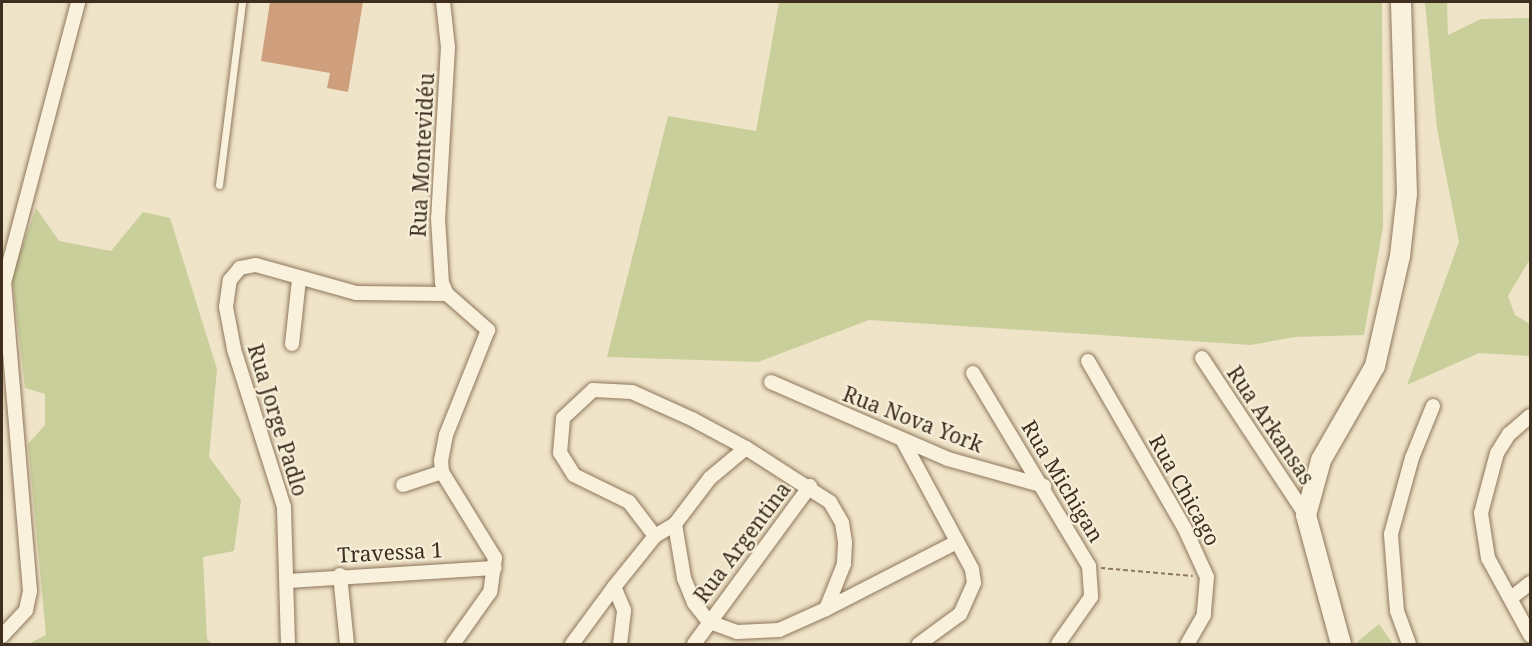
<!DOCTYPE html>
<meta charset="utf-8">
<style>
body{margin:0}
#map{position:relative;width:1532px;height:646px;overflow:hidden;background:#f0e4c8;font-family:"Noto Serif",serif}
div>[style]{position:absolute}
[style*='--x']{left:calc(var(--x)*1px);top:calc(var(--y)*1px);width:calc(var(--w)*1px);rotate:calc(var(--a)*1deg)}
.green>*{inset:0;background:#c9cf9b}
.building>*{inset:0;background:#cf9f7d}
.path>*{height:2px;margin-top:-1px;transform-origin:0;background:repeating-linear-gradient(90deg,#8d765c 0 4.5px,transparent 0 7.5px)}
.roads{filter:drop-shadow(0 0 2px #8d765c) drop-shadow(0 0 2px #8d765c)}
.lane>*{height:7px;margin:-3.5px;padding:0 3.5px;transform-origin:3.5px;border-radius:3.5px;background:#faf1dc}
.street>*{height:14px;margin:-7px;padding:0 7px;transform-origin:7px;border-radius:7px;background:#faf1dc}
.secondary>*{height:20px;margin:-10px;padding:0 10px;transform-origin:10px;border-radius:10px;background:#faf1dc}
span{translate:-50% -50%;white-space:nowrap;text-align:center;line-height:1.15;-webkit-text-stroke:4.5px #f7eed8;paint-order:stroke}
.street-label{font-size:21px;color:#3d2e20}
.frame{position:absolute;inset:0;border:3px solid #3d2e20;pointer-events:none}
</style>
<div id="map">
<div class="green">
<i style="clip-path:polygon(779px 2px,1382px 2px,1383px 227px,1364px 335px,1295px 337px,1251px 345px,869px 320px,758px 362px,607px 357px,668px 116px,756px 131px)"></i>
<i style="clip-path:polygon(1425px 2px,1447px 2px,1448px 35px,1481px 19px,1530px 18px,1530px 259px,1508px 296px,1515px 315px,1530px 324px,1530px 356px,1479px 353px,1407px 385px,1459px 242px,1437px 129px)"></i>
<i style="clip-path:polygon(36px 208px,59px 241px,111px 251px,143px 212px,170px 218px,217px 369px,209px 457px,241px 500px,234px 551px,203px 557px,207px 639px,212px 644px,28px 644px,46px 635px,28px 444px,45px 425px,45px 394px,25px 388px,12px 276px)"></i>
<i style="clip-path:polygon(1379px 624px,1393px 644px,1357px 644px,1356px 643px)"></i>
</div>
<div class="building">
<i style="clip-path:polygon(270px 2px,363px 2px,348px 92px,327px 88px,330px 73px,261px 61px)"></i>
</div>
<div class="path">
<i style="--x:1101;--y:568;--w:92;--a:5"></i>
</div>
<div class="roads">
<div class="lane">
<i style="--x:219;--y:185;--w:184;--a:-82.8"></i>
</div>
<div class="street">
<i style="--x:443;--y:2;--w:45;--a:83.7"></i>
<i style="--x:448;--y:47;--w:171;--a:93.3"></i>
<i style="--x:438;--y:218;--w:65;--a:86.5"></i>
<i style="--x:442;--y:283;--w:12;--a:66"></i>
<i style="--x:447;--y:294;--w:55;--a:41.3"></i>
<i style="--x:488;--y:330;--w:113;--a:111.8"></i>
<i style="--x:446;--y:435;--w:25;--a:101"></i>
<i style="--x:441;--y:460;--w:12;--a:85"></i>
<i style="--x:442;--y:472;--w:101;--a:58.4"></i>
<i style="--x:495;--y:558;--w:34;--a:98"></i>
<i style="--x:490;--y:592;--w:64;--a:125.4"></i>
<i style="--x:292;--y:344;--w:64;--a:-83.8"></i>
<i style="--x:1202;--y:358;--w:188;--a:56.5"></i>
<i style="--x:1088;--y:361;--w:192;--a:60"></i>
<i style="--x:1184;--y:527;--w:55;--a:65.3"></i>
<i style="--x:1207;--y:577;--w:38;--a:95"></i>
<i style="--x:1204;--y:615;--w:34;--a:120"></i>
<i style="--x:973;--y:373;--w:225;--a:59"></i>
<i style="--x:1089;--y:566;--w:31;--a:86"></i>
<i style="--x:1091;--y:597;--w:57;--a:125.1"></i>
<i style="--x:771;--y:382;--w:193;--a:23.5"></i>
<i style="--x:948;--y:459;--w:100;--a:15.7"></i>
<i style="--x:1530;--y:416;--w:28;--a:139"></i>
<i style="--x:1509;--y:434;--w:22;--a:122"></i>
<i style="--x:1497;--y:453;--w:62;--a:104.9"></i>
<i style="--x:1481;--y:513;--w:46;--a:81.2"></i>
<i style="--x:1488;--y:558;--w:88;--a:61.4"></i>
<i style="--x:903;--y:441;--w:145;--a:61.7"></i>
<i style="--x:972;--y:569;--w:14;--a:82"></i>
<i style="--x:974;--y:583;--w:34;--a:114"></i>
<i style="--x:960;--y:614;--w:51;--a:143.8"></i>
<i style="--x:403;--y:485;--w:41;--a:-18.4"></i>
<i style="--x:655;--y:536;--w:43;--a:-127.4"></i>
<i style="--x:629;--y:502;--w:61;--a:-153.9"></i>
<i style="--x:574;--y:475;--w:26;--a:-122"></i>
<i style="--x:560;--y:453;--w:35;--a:-85"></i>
<i style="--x:563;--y:418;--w:41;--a:-43"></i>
<i style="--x:593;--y:390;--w:39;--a:3"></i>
<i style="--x:632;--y:392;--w:66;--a:24.2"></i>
<i style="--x:692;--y:419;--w:61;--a:28.2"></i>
<i style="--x:746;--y:448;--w:100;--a:32.7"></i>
<i style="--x:830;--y:502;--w:24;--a:60"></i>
<i style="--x:842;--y:523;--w:20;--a:81"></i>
<i style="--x:845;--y:543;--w:21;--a:93"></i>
<i style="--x:844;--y:564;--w:48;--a:111.8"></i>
<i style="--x:826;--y:609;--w:51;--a:155.9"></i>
<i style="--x:779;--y:630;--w:42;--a:177.3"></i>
<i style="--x:737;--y:632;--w:30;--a:-160"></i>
<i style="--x:709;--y:622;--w:24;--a:-128"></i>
<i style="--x:694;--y:603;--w:27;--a:-112"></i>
<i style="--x:684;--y:578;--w:55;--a:-99.5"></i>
<i style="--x:675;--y:524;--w:58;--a:-52.7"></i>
<i style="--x:710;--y:478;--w:47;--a:-39.8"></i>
<i style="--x:340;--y:575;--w:69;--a:84.2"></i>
<i style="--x:287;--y:581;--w:208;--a:-3.6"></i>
<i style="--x:1511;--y:598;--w:24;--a:-38"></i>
<i style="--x:826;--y:609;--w:147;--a:-27.1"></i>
<i style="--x:2;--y:636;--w:35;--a:-47"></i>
<i style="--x:26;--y:610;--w:19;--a:-78"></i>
<i style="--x:30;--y:591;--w:309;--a:-94.8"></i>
<i style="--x:4;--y:283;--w:291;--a:-75.2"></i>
<i style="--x:288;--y:644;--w:137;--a:-91.7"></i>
<i style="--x:284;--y:507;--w:166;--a:-107.6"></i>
<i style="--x:234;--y:349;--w:43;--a:-100.8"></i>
<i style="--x:226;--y:307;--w:27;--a:-82"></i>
<i style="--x:230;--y:280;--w:16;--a:-50"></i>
<i style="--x:240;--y:268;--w:16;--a:-11"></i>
<i style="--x:256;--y:265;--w:104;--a:15.6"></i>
<i style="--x:356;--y:293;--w:91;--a:0.6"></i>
<i style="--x:572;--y:644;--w:71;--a:-53.6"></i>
<i style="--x:620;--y:644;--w:34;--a:-83"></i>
<i style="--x:624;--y:610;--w:25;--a:-113"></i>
<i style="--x:614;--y:587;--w:65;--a:-51.2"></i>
<i style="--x:655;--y:536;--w:23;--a:-31"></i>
<i style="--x:694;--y:644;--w:196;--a:-53.7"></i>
<i style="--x:1409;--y:644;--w:35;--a:-110"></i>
<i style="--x:1397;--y:611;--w:77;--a:-94.5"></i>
<i style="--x:1391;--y:534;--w:79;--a:-74.6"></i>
<i style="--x:1412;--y:458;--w:56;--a:-68"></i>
</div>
<div class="secondary">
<i style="--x:1341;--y:644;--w:134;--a:-105.2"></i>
<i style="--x:1306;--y:515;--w:57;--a:-74.7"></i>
<i style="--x:1321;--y:460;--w:108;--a:-60.1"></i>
<i style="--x:1375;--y:366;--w:113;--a:-77.2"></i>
<i style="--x:1400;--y:256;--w:62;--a:-83.6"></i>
<i style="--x:1407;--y:194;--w:192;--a:-91.8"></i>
</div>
</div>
<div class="street-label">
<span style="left:422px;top:155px;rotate:-87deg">Rua Montevidéu</span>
<span style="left:913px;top:419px;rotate:21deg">Rua Nova York</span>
<span style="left:278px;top:420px;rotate:73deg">Rua Jorge Padlo</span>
<span style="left:1271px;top:425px;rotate:56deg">Rua Arkansas</span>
<span style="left:1063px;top:481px;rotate:59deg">Rua Michigan</span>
<span style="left:1185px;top:490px;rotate:61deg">Rua Chicago</span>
<span style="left:742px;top:542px;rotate:-53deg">Rua Argentina</span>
<span style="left:390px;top:552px;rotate:-3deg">Travessa 1</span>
</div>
<div class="frame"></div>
</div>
